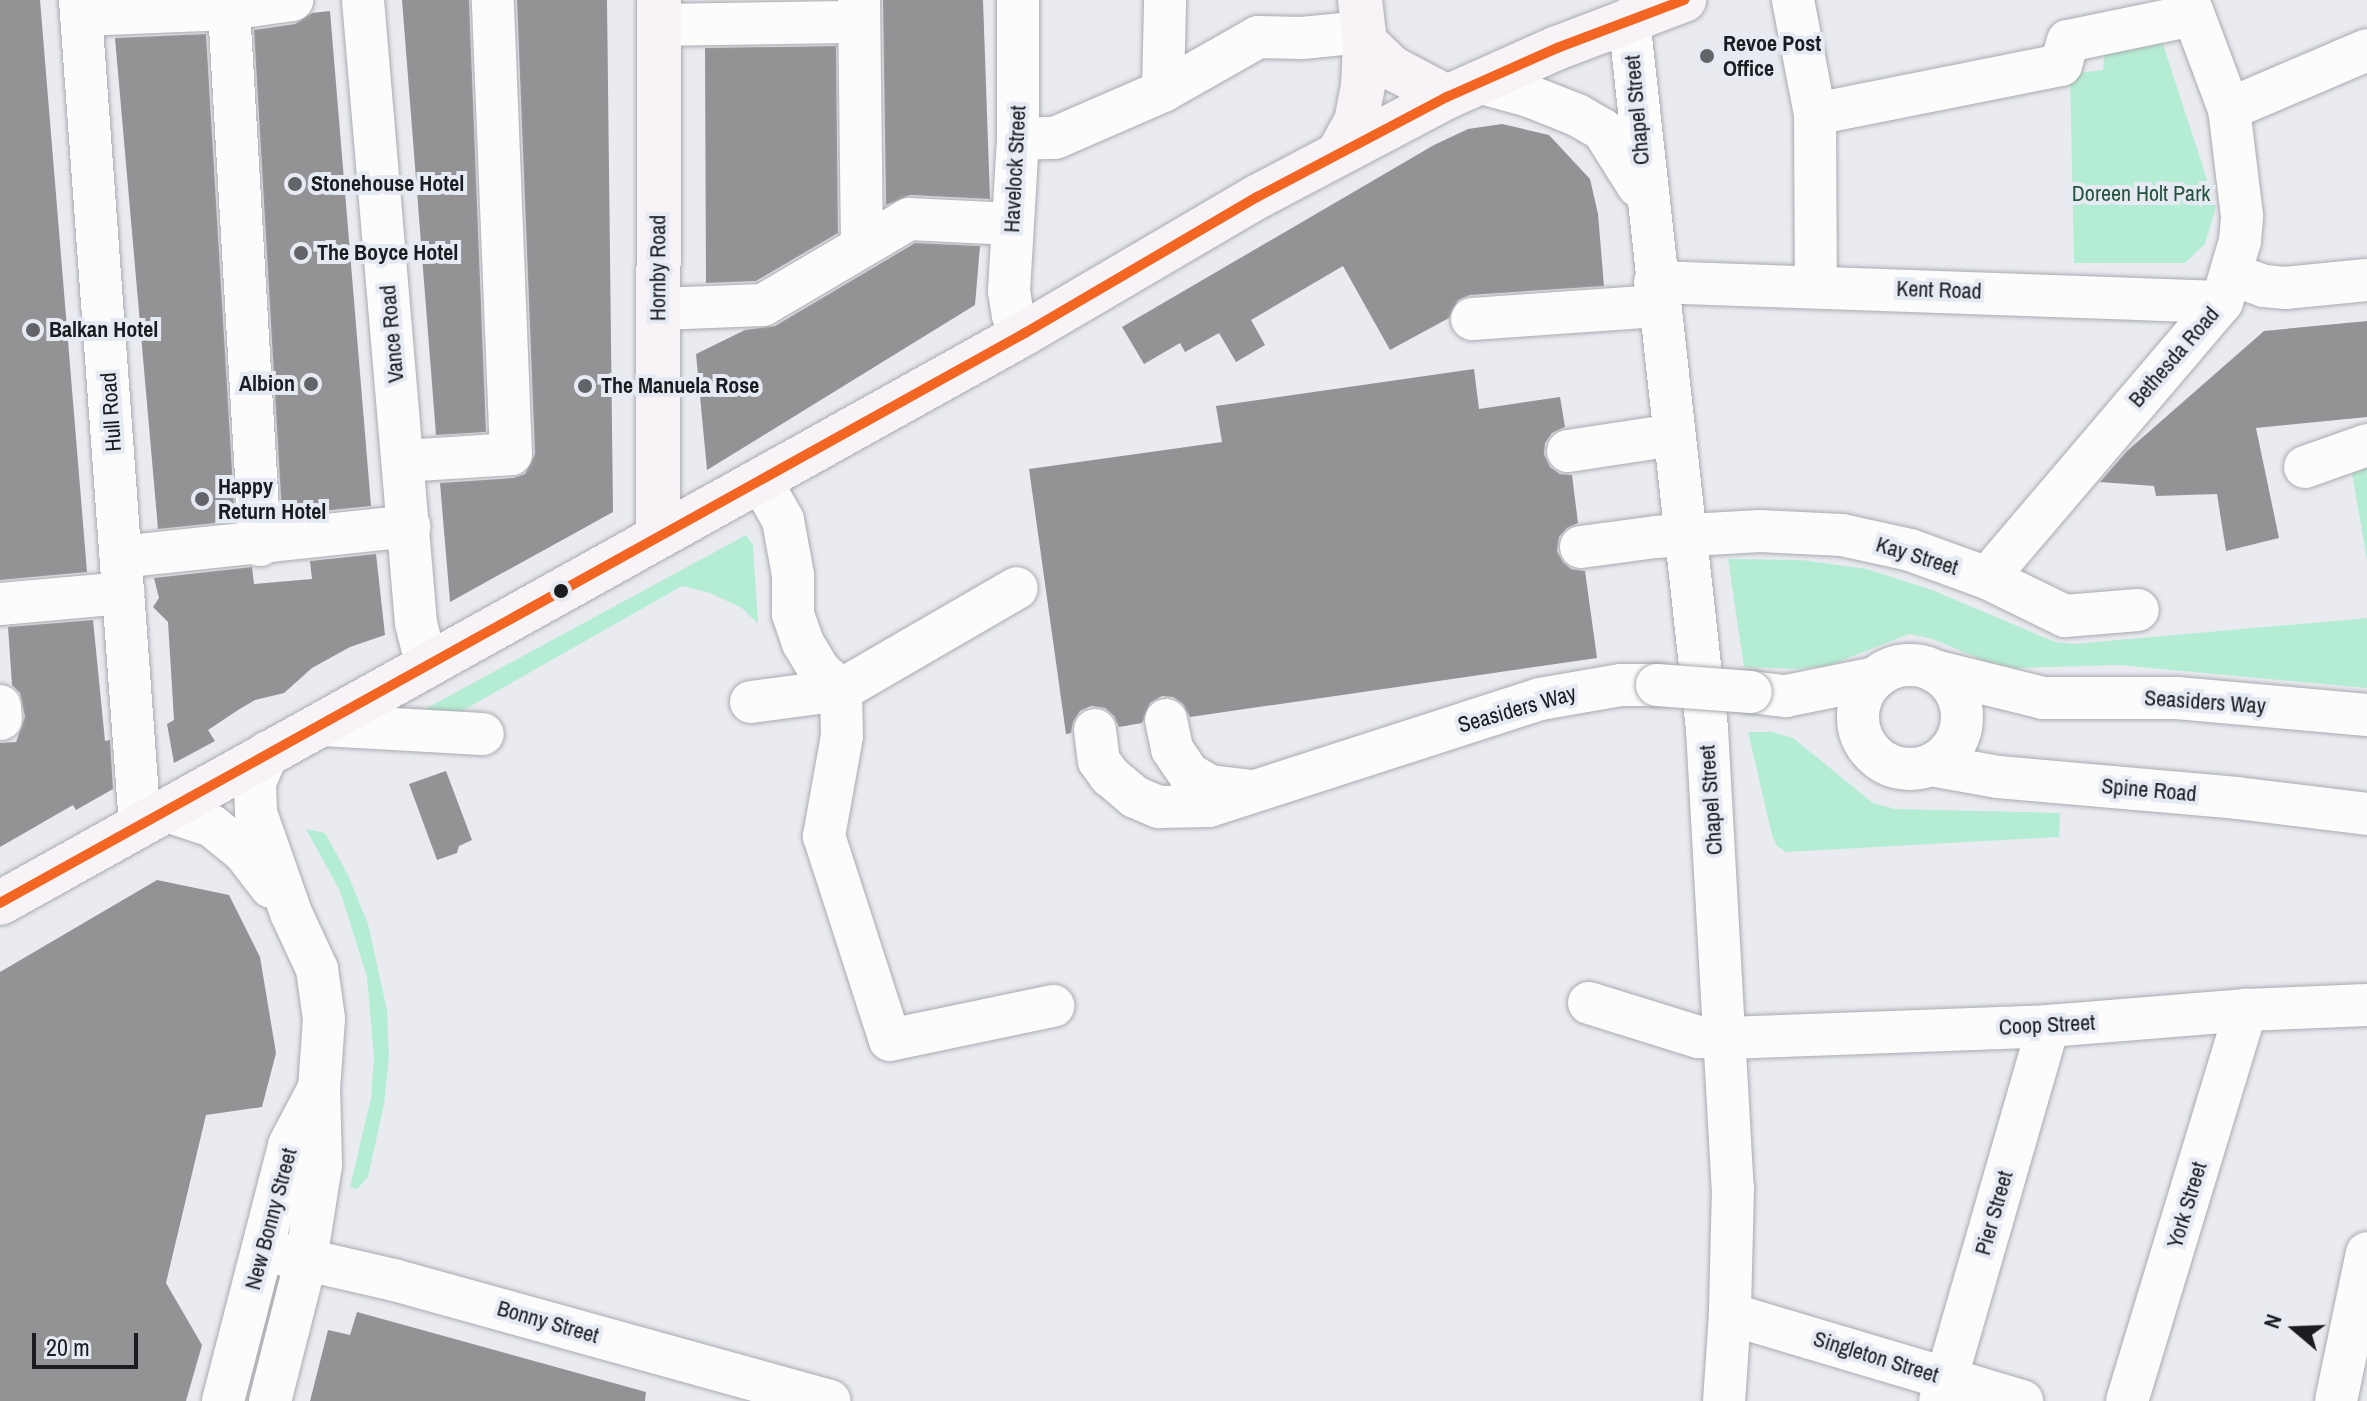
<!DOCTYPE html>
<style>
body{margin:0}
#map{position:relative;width:2367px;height:1401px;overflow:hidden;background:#e9ebf0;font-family:"Archivo Narrow",sans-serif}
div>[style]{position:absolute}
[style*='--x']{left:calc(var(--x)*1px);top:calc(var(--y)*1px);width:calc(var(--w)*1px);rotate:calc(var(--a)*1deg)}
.green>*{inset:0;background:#b5edd4}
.building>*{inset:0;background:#939294}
.roads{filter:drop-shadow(0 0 2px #a9abaf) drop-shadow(0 0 2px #a9abaf)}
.minor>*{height:42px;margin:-21px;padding:0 21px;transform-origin:21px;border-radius:21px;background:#fcfcfd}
.minor>.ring{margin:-21px;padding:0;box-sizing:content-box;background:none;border:42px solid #fcfcfd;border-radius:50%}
.major>*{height:44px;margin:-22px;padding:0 22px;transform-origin:22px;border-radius:22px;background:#f7f3f6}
.bridges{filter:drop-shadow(0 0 2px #a9abaf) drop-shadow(0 0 2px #a9abaf)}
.minor-bridge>*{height:42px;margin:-21px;padding:0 21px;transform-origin:21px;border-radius:21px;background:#fcfcfd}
.bus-1>*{height:10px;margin:-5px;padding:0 5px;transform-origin:5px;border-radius:5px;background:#f26522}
.dots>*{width:22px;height:22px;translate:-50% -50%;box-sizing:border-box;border:4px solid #e6eaf3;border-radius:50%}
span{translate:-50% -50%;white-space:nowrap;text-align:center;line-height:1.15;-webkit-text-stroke:8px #e6eaf3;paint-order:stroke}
.poi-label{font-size:22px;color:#1b1c1f;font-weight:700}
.left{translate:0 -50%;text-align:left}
.right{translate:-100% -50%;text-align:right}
.street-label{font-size:22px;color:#1b1c1f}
.park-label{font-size:22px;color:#25533d}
.north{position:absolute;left:2255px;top:1289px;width:80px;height:80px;-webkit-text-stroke:6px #e6eaf3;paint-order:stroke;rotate:289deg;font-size:22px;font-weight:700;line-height:32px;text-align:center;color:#1b1c1f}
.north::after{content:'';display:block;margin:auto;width:28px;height:36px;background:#1b1c1f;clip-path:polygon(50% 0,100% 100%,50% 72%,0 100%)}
.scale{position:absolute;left:32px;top:1333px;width:106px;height:36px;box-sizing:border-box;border:4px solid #1b1c1f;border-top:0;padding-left:10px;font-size:24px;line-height:28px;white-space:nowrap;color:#1b1c1f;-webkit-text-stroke:6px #e6eaf3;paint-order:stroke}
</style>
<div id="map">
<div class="green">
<i style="clip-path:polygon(2159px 32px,2216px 207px,2205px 244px,2185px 263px,2074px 263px,2070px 74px,2103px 70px,2106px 44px)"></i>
<i style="clip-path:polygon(2367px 468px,2367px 560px,2352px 473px)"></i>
<i style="clip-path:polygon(746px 535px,753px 545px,758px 624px,742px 608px,710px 593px,682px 586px,453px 716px,412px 716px)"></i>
<i style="clip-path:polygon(1728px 559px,1801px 560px,1867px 569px,1932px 590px,2055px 642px,2072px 644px,2367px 618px,2367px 688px,2119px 665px,2017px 668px,1985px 661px,1933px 639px,1909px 634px,1830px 665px,1799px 669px,1744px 667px)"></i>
<i style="clip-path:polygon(1748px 732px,1772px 732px,1793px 738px,1873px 803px,1895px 809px,2060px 813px,2059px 837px,1786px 852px,1777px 846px,1772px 835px)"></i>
<i style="clip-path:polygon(306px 829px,325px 833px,348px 875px,368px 924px,387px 1010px,389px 1057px,384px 1104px,368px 1177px,357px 1189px,350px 1187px,371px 1098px,374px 1057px,367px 977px,340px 891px)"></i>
</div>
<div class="building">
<i style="clip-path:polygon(0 0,40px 0,87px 572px,0 580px)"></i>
<i style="clip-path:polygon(402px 0,469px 0,486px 432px,436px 435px)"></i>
<i style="clip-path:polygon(517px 0,607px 0,613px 512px,450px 602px,440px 483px,513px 478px,525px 474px,535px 454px)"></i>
<i style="clip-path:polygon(883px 0,983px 0,990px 199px,910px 195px,886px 205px)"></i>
<i style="clip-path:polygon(330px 11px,371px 506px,282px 515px,254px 30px,295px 24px,312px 13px)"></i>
<i style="clip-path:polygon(206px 34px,235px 521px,158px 529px,115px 38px)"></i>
<i style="clip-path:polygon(836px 46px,838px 233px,756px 281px,706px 283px,705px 48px)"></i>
<i style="clip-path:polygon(1502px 124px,1549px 135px,1590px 179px,1598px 214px,1604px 286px,1470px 295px,1458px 300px,1449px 318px,1390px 350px,1343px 266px,1251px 320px,1265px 345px,1236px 362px,1219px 333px,1185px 352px,1180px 343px,1144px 364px,1122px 327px,1434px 145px,1468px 129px)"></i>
<i style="clip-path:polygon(915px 243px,980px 246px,975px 305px,707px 470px,696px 354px,745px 330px,775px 326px)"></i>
<i style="clip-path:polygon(2367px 321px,2367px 417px,2256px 428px,2279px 538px,2226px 551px,2217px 494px,2156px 496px,2154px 486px,2100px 482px,2127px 451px,2264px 331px)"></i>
<i style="clip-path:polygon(1474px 369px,1479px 409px,1560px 397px,1565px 427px,1552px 433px,1545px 443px,1544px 454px,1550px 467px,1560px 474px,1572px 475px,1578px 523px,1567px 528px,1559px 537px,1557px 551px,1563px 562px,1571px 569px,1585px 571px,1597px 658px,1190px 717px,1183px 704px,1173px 697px,1162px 696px,1150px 703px,1142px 723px,1119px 727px,1114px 716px,1105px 708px,1091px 706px,1080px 711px,1073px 722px,1071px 733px,1066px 734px,1029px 469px,1222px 442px,1216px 406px)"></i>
<i style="clip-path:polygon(376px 554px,385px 635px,350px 647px,312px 668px,284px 693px,255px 700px,238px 710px,208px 730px,215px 741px,174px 763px,167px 724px,174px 720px,168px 622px,153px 607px,159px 598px,154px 578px,252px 567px,254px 584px,312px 579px,310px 561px)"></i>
<i style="clip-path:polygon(93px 620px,105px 741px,110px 740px,113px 789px,76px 810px,73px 805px,0 847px,0 743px,16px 742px,25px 717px,20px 693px,12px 685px,8px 627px)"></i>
<i style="clip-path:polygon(446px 771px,472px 840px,459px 846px,457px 853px,437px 860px,409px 784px)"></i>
<i style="clip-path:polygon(157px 880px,229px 895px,260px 957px,276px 1053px,262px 1107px,206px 1115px,166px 1283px,202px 1345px,186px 1401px,0 1401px,0 972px)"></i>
<i style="clip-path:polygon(357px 1312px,646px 1392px,645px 1401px,310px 1401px,328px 1330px,350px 1335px)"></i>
</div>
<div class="roads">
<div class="minor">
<i style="--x:80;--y:0;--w:826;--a:85.84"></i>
<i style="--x:363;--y:0;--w:625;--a:85.14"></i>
<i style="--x:416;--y:623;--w:45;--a:76"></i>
<i style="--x:859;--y:0;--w:246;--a:89.3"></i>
<i style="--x:1018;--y:0;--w:139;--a:90"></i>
<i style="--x:1018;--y:139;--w:152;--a:93.4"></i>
<i style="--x:1009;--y:291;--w:24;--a:81"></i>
<i style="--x:1013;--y:315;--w:22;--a:56"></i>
<i style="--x:1793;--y:0;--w:116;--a:79.1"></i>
<i style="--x:1815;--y:114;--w:171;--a:89.7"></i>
<i style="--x:229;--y:9;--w:537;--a:86.69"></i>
<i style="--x:81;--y:15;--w:148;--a:-2.3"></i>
<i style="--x:229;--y:9;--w:64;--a:-8.1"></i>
<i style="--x:1629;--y:19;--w:714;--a:83.73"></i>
<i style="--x:1707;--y:729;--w:459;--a:86.8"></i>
<i style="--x:1733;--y:1187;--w:127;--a:91.4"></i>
<i style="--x:1730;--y:1314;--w:87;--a:93.9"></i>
<i style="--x:659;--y:25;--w:200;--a:-0.9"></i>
<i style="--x:1478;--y:82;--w:53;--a:15.4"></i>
<i style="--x:1529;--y:96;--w:52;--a:21.6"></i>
<i style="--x:1577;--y:115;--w:30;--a:30"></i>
<i style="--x:1603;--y:130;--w:66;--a:58"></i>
<i style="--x:1163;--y:91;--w:91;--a:-88.7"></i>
<i style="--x:2229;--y:109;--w:150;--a:-23.1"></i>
<i style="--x:1815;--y:114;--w:251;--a:-11.3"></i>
<i style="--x:2061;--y:65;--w:25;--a:-74"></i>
<i style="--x:2068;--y:41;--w:128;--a:-11.7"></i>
<i style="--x:1018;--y:139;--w:37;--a:-2"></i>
<i style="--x:1055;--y:138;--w:118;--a:-23.5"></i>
<i style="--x:1163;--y:91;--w:109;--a:-29.6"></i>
<i style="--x:1258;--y:37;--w:44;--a:1.3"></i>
<i style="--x:1302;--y:38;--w:60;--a:-5.7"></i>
<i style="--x:2231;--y:274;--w:35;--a:20"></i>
<i style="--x:2264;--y:286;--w:21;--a:5"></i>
<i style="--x:2285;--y:288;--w:82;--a:-5.6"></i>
<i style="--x:1655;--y:282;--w:567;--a:2.02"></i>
<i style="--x:658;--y:309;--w:105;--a:-2.2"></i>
<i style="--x:763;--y:305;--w:169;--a:-30.5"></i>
<i style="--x:909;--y:219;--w:103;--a:2.8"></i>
<i style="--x:1472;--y:319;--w:186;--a:-4"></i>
<i style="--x:1568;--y:451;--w:107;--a:-8.6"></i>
<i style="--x:403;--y:461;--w:108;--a:-3.7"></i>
<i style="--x:511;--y:454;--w:454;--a:-92.3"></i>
<i style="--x:2305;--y:467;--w:66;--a:-19.5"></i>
<i style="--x:761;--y:481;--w:45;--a:60.6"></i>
<i style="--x:783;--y:520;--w:56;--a:79.7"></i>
<i style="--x:793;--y:575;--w:39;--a:90"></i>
<i style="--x:793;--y:614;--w:31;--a:71"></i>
<i style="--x:803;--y:643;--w:31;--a:59"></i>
<i style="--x:819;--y:670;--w:30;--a:42"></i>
<i style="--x:841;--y:690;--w:46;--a:88.8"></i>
<i style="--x:842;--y:736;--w:102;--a:100.2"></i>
<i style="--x:824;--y:836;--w:214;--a:72.1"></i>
<i style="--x:890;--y:1040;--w:167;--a:-11.8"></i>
<i style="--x:1581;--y:547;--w:75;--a:-7.7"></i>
<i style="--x:1655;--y:537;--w:105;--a:-3.3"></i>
<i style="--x:1760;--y:531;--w:82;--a:2.8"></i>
<i style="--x:1842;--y:535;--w:70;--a:12.4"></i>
<i style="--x:1910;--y:550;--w:82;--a:20"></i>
<i style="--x:1987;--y:578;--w:87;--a:26"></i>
<i style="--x:2065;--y:616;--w:73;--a:-4.7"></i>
<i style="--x:121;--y:557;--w:290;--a:-6.1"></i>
<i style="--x:1987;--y:578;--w:362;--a:-49.6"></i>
<i style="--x:2222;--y:302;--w:64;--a:-73.6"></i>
<i style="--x:2240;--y:241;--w:25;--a:-85"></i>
<i style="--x:2242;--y:216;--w:108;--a:-96.9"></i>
<i style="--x:2229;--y:109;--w:116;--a:-110.6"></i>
<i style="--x:0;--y:604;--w:124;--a:-5.1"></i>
<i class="ring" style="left:1858px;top:665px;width:62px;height:62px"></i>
<i style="--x:1934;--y:671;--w:112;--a:13.9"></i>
<i style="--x:2043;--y:698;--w:134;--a:0"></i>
<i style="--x:2177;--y:698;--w:191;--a:5.1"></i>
<i style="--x:1751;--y:692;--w:35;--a:7"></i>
<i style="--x:1786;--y:696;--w:91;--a:-11.4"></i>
<i style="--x:751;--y:702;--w:91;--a:-7.6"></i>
<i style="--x:841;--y:690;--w:203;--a:-30.1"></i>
<i style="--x:0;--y:706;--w:13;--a:86"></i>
<i style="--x:1166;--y:720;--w:30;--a:78"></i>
<i style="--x:1172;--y:749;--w:30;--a:56"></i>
<i style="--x:1189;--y:774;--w:24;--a:30"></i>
<i style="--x:1210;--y:786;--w:38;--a:7"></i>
<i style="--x:322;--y:725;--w:161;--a:3.2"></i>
<i style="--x:1095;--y:730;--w:31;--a:83"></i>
<i style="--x:1099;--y:761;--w:19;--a:54"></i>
<i style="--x:1110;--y:776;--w:33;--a:40"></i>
<i style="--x:1135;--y:797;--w:26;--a:23"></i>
<i style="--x:1159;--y:807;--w:50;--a:-1.1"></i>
<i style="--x:1209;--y:806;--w:348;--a:-17.9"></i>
<i style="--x:1540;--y:699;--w:82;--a:-9.8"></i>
<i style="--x:1621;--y:685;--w:36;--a:0"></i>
<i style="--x:268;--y:752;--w:34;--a:113"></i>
<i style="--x:255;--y:783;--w:30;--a:88"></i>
<i style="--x:256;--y:813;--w:106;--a:70.7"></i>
<i style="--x:291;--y:913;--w:62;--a:65.1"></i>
<i style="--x:317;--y:969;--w:50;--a:82"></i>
<i style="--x:324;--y:1019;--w:69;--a:94.1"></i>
<i style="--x:319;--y:1088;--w:77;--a:88.5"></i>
<i style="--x:321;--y:1165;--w:96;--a:99"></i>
<i style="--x:306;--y:1260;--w:146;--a:104.3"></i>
<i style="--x:1931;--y:765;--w:68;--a:10.2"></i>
<i style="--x:1998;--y:777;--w:240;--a:5"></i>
<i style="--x:2237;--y:798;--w:131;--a:7"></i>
<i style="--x:164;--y:810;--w:51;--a:18.4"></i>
<i style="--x:212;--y:826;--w:41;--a:39.1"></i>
<i style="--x:244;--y:852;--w:44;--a:52.4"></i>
<i style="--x:1589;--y:1003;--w:114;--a:17.3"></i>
<i style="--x:1698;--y:1037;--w:29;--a:2"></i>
<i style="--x:1727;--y:1038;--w:321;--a:-2.1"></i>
<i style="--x:2048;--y:1026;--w:199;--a:-4.6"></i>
<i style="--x:2246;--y:1010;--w:121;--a:-2.4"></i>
<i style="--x:263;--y:1250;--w:134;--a:12.9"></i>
<i style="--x:394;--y:1280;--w:452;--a:15.5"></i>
<i style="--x:1730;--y:1314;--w:305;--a:16.6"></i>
<i style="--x:223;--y:1401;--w:264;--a:-75.5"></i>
<i style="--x:289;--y:1145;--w:64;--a:-62.2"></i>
<i style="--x:1940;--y:1401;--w:390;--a:-73.9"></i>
<i style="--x:2127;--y:1401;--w:409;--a:-73.1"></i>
<i style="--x:2336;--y:1401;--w:151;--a:-78.2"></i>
</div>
<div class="major">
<i style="--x:1365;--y:42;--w:37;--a:44"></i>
<i style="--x:1392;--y:68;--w:62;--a:27.8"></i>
<i style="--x:1338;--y:154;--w:37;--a:-61"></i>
<i style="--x:1356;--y:122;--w:38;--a:-79"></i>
<i style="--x:1363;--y:85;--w:43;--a:-87.3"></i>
<i style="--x:1365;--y:42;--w:42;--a:-96.8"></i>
<i style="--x:658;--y:535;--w:535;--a:-89.89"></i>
<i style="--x:0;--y:903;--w:1173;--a:-29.08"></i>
<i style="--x:1025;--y:333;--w:269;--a:-30.4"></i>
<i style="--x:1257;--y:197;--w:215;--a:-27.8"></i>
<i style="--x:1447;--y:97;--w:120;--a:-24"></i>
<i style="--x:1557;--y:48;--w:136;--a:-20.7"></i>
</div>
</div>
<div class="bridges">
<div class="minor-bridge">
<i style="--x:1657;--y:685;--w:94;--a:4.3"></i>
</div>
</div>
<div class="bus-1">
<i style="--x:0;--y:903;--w:1173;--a:-29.08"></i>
<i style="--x:1025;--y:333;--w:269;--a:-30.4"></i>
<i style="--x:1257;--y:197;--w:215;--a:-27.8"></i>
<i style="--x:1447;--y:97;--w:120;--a:-24"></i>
<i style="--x:1557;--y:48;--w:136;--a:-20.7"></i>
</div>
<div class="dots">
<i style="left:1707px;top:56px;background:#636468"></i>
<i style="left:295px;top:184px;background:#636468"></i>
<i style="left:301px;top:253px;background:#636468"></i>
<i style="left:33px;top:330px;background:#636468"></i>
<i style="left:311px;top:384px;background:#636468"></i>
<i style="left:585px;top:386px;background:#636468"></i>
<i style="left:202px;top:499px;background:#636468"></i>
<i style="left:561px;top:591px;background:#1b1c1f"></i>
</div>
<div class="poi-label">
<span class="left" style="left:1723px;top:56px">Revoe Post<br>Office</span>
<span class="left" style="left:311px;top:184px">Stonehouse Hotel</span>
<span class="left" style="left:317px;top:253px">The Boyce Hotel</span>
<span class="left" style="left:49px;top:330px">Balkan Hotel</span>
<span class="right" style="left:295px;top:384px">Albion</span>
<span class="left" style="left:601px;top:386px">The Manuela Rose</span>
<span class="left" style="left:218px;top:499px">Happy<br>Return Hotel</span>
</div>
<div class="street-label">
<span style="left:1637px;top:110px;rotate:-95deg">Chapel Street</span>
<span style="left:1015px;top:169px;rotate:-87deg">Havelock Street</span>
<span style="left:658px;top:268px;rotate:-90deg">Hornby Road</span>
<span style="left:1939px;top:290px;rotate:2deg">Kent Road</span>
<span style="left:392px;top:334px;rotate:-95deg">Vance Road</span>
<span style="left:2174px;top:357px;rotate:-49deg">Bethesda Road</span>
<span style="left:111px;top:412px;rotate:-94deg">Hull Road</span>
<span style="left:1917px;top:556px;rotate:17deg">Kay Street</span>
<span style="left:2205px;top:702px;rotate:4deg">Seasiders Way</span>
<span style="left:1517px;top:709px;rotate:-16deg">Seasiders Way</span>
<span style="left:2149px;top:790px;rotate:5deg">Spine Road</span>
<span style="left:1711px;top:800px;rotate:-94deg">Chapel Street</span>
<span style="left:2047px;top:1025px;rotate:-3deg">Coop Street</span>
<span style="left:2187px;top:1205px;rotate:-73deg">York Street</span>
<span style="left:1994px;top:1213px;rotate:-74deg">Pier Street</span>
<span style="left:271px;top:1219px;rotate:-75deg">New Bonny Street</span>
<span style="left:548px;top:1322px;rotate:16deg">Bonny Street</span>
<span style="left:1876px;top:1357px;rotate:17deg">Singleton Street</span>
</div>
<div class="park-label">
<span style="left:2141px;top:194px">Doreen Holt Park</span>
</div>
<div class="north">N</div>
<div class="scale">20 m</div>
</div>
